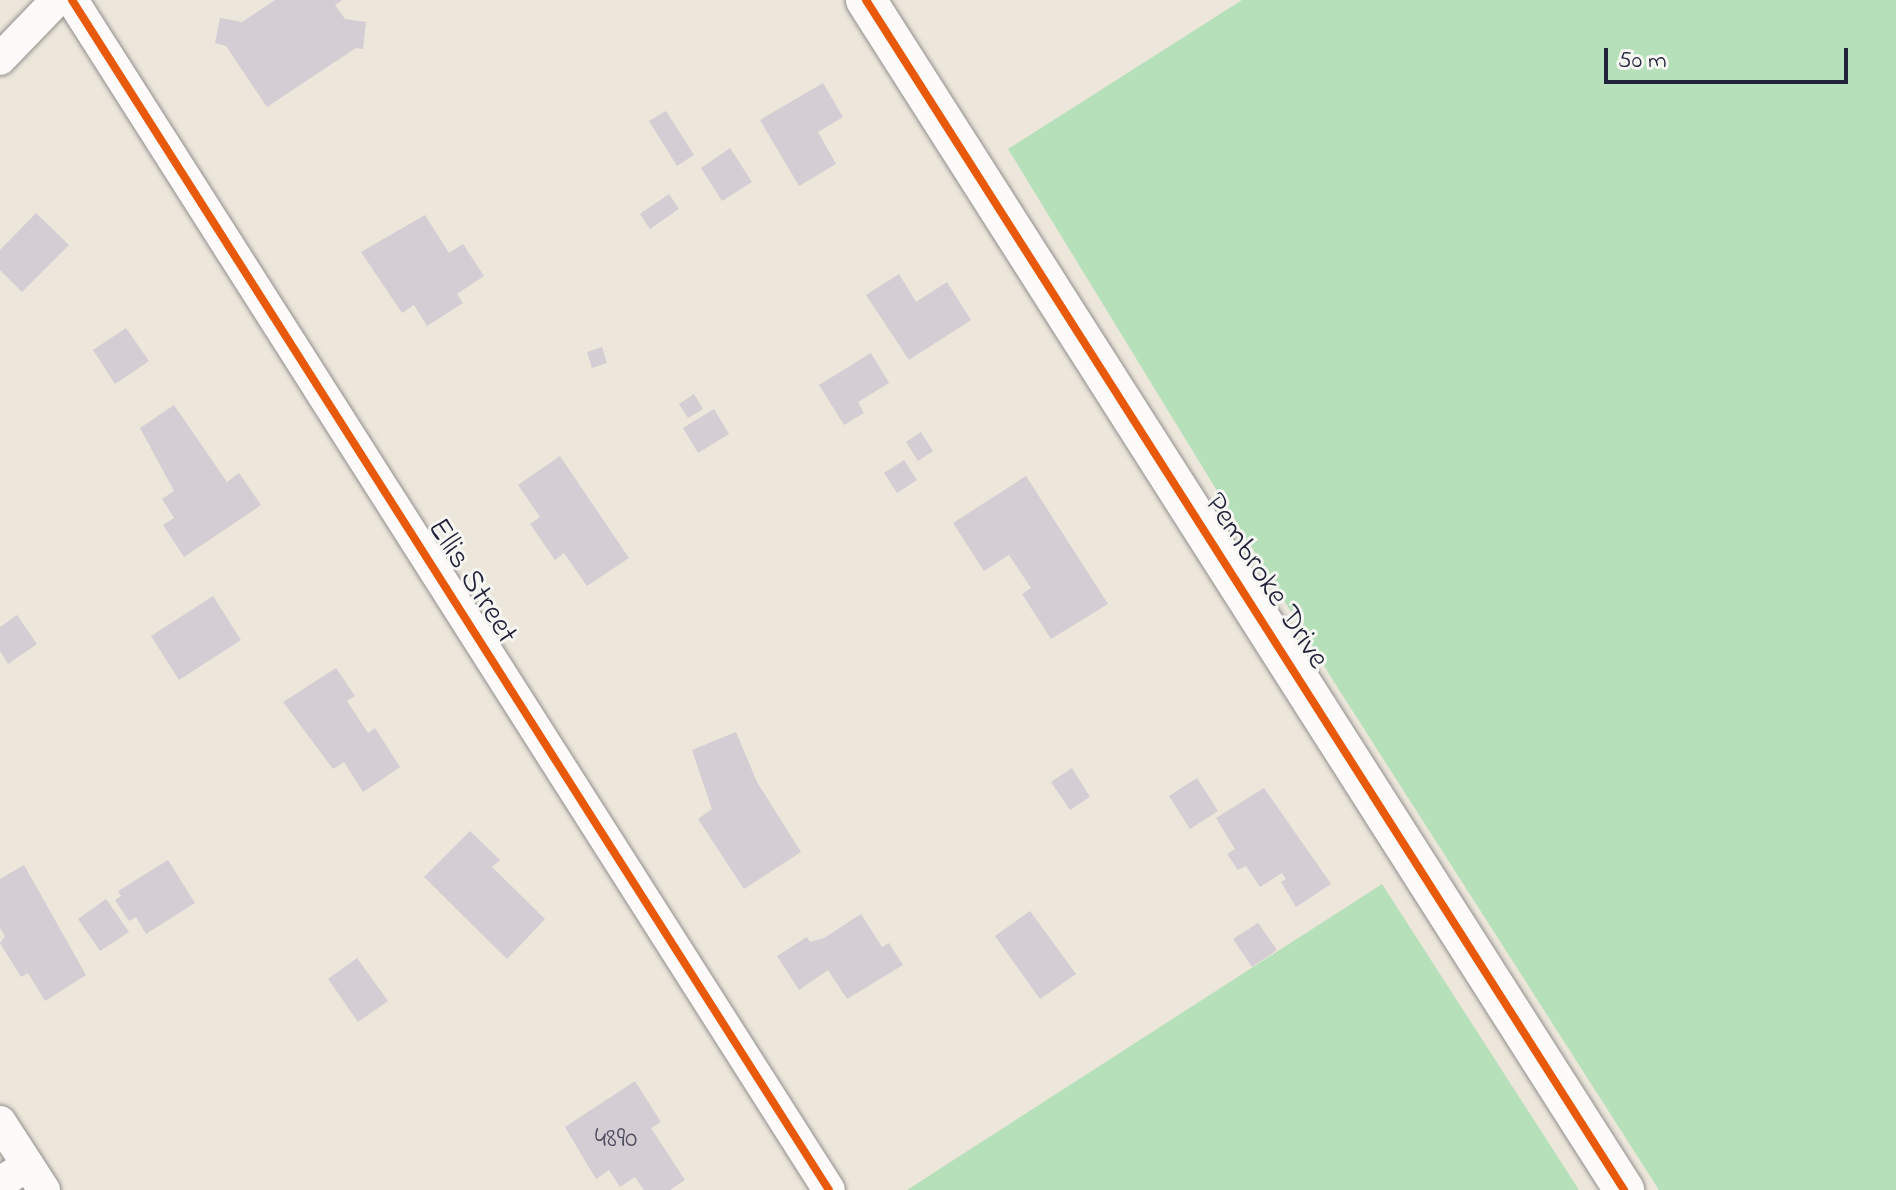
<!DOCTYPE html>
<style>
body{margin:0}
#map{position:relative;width:1896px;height:1190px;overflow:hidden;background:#ece6db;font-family:"Indie Flower",sans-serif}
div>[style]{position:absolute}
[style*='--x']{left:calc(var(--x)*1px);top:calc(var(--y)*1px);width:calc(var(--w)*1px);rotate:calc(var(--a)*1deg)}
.green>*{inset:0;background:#b6e0b9}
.building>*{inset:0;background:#d4cdd3}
.roads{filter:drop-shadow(0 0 2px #918e8c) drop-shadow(0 0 2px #918e8c)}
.minor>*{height:32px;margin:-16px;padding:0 16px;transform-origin:16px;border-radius:16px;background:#fcfbfa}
.tertiary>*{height:40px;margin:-20px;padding:0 20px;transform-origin:20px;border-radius:20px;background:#fcfbfa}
.cycleway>*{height:8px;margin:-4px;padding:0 4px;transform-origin:4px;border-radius:4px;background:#e8590c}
span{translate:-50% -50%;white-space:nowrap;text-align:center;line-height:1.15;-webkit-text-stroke:6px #f6f6f2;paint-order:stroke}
.number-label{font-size:28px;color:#4e4d61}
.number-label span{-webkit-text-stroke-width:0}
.street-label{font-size:32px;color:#22223b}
.scale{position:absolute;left:1604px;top:48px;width:244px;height:36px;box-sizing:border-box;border:4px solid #22223b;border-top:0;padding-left:10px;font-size:24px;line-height:28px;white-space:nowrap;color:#22223b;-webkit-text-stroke:6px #f6f6f2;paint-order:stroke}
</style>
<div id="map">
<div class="green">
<i style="clip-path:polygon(1242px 0,1896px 0,1896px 1190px,1659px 1190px,1334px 682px,1008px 149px)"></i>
<i style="clip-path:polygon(1382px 884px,1579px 1190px,907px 1190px)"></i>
</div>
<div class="building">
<i style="clip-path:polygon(275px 0,342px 0,335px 5px,345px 19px,366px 22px,363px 49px,356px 48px,267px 107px,226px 46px,215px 43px,220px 18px,242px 22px)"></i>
<i style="clip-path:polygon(823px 83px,843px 117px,818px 132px,836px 164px,799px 186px,760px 120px)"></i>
<i style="clip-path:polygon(666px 111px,694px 155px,677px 166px,649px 121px)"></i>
<i style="clip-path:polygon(730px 148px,752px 182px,722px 201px,701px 168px)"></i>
<i style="clip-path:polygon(669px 194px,679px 209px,650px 229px,640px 214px)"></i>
<i style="clip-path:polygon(36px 213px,69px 245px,22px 292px,0 270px,0 250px)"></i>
<i style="clip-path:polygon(425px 215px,449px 253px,463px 244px,484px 276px,457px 294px,463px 303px,427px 326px,414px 305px,402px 313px,361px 252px)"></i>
<i style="clip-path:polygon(899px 274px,916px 302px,947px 282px,971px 320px,909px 360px,866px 295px)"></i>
<i style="clip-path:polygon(126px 328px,149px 361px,115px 384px,93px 350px)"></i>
<i style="clip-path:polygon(602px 347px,607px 363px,592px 368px,587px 352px)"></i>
<i style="clip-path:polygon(871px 353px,889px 383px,858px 402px,864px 413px,844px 425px,819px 385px)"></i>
<i style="clip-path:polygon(694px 394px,703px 409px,688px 418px,679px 404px)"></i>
<i style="clip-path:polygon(174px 405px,227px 482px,239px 473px,261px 505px,184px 557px,163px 525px,174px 518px,162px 499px,174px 491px,140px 428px)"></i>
<i style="clip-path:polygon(714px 409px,729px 434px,698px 453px,683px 428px)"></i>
<i style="clip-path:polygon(921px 432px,933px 451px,918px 461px,906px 442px)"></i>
<i style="clip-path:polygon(560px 456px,629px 558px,587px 586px,564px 553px,555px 560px,530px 524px,540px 517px,518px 485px)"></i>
<i style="clip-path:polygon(904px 460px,917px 480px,897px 493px,884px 473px)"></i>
<i style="clip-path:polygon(1026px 476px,1108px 604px,1051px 639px,1022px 594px,1031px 588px,1009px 555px,984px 571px,953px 523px)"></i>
<i style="clip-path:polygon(213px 596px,241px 640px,179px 680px,151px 636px)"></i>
<i style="clip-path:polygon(17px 615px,37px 644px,8px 664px,0 651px,0 627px)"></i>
<i style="clip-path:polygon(336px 668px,355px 696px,347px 701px,368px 733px,375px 728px,400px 767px,363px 792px,344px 762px,333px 769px,283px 702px)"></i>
<i style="clip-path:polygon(736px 732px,757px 782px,801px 852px,744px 889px,698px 819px,712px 809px,692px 750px)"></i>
<i style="clip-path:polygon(1072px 768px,1090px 797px,1070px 810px,1051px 782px)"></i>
<i style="clip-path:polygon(1197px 778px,1218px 811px,1190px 829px,1169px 796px)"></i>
<i style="clip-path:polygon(1264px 788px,1331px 884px,1296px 907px,1281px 882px,1286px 879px,1282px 873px,1260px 887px,1246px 866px,1238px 870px,1227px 854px,1235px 849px,1216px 818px)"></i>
<i style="clip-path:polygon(470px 831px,500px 860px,492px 867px,545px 919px,507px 959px,424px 877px)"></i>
<i style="clip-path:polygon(168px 860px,195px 903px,146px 934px,136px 917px,129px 921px,115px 900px,121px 896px,118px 891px)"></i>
<i style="clip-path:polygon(24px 865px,86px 975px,45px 1001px,28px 973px,21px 977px,0 943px,5px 936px,0 928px,0 879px)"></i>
<i style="clip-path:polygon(106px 899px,129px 932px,100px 951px,78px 919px)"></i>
<i style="clip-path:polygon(1030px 911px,1076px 974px,1040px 999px,995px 936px)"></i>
<i style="clip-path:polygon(861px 914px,882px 947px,889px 943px,903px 965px,847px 999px,828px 970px,799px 990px,777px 956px,807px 937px,810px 942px,824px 938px)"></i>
<i style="clip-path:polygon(1258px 923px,1277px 950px,1252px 967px,1233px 939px)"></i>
<i style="clip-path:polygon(357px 958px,388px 1001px,358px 1022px,328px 979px)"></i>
<i style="clip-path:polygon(635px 1081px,661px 1122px,651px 1128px,685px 1180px,670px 1190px,644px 1190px,635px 1177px,620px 1187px,609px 1170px,596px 1179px,565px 1127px)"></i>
</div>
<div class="roads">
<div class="minor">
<i style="--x:72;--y:0;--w:1410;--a:57.54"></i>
<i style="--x:0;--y:59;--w:82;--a:-46"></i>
<i style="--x:0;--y:1122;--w:81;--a:57.1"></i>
<i style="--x:0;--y:1183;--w:33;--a:-33"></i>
</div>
<div class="tertiary">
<i style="--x:866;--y:0;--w:1411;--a:57.5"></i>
</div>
</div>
<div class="cycleway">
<i style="--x:72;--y:0;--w:1410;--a:57.54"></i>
<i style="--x:866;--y:0;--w:1411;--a:57.5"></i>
</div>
<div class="number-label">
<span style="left:616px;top:1140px">4890</span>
</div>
<div class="street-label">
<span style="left:471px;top:582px;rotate:58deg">Ellis Street</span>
<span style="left:1265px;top:582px;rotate:57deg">Pembroke Drive</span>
</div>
<div class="scale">50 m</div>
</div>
